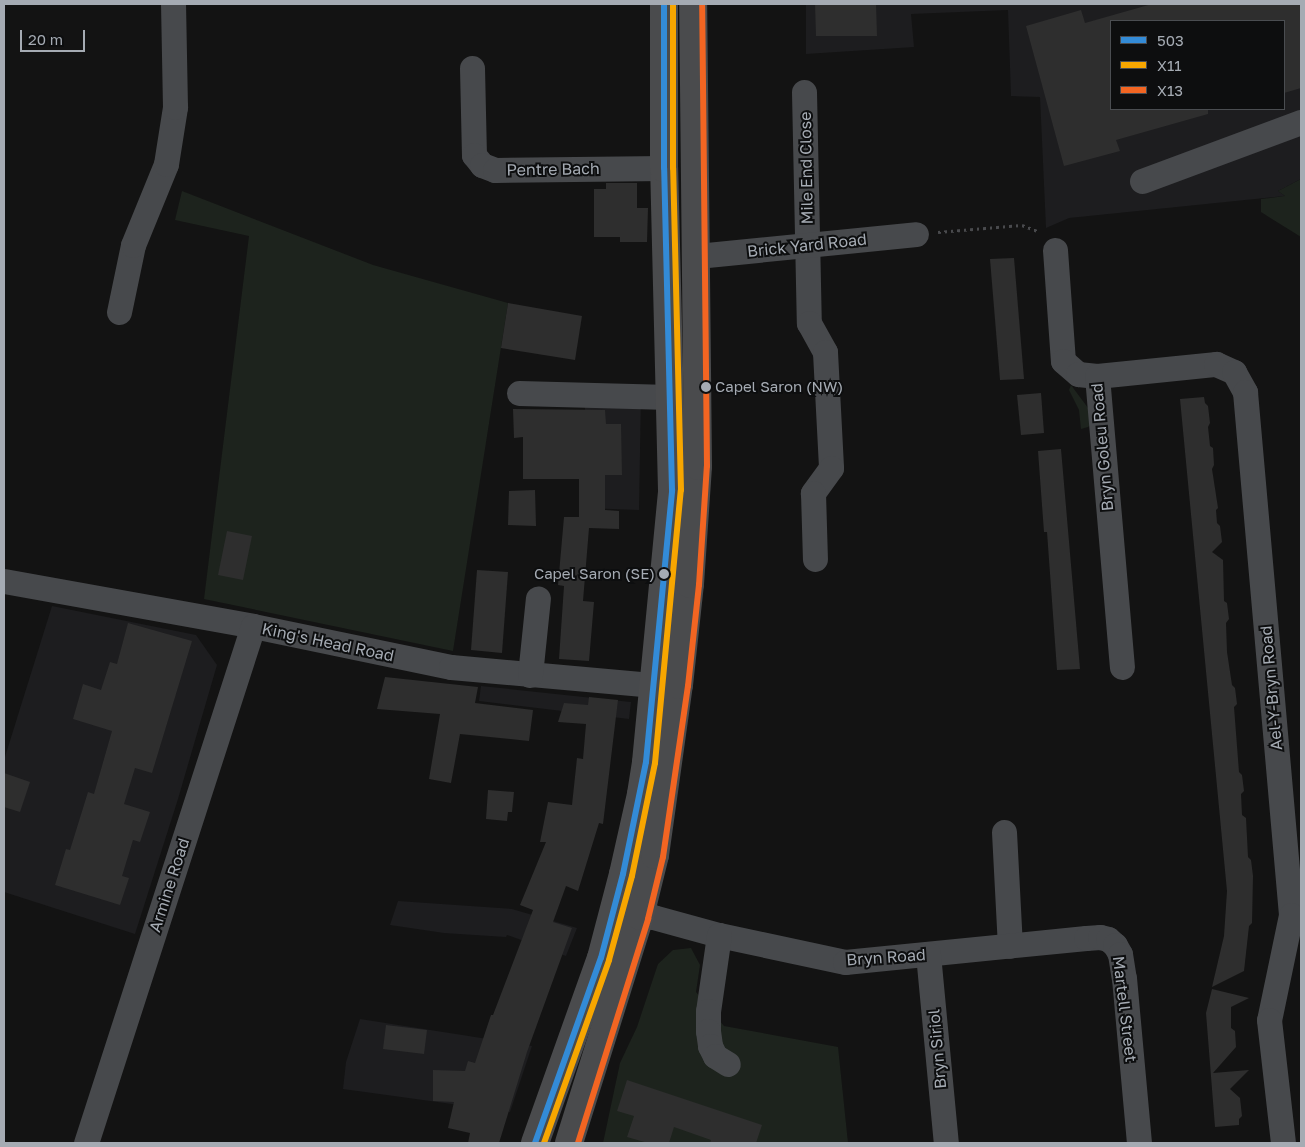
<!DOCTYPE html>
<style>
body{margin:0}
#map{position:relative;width:1305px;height:1147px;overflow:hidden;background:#131313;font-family:"Golos Text",sans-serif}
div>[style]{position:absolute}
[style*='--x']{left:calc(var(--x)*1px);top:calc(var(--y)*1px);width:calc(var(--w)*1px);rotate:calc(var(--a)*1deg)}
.built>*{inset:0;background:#1d1d1f}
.green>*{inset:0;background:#1d231d}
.building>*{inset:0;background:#2e2e2e}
.path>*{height:3px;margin-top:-1.5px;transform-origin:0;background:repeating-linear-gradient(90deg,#494a4d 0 2.5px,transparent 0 6.5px)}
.minor>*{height:25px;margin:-12.5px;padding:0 12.5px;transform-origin:12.5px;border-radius:12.5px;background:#47494c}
.major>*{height:28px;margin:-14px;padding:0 14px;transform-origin:14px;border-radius:14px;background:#4a4b4d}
.bus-1>*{height:6px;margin:-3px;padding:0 3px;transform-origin:3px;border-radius:3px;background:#338bd7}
.bus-2>*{height:6px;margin:-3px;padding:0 3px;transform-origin:3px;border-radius:3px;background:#f7a600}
.bus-3>*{height:6px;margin:-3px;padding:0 3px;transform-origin:3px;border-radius:3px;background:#f26522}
.dots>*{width:14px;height:14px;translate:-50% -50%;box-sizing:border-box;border:2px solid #0d0e0f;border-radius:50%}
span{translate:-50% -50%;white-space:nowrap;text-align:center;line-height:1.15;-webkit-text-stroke:4px #0d0e0f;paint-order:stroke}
.bus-label{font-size:15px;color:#a5abb3}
.left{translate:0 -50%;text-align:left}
.right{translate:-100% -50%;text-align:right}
.street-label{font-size:16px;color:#a5abb3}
.frame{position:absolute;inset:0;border:5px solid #a5abb3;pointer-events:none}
.legend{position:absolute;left:1110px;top:20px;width:175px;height:90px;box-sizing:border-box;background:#0d0e0f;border:1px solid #4a4d51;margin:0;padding:6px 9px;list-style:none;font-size:15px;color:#a5abb3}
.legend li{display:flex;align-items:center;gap:10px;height:25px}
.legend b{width:25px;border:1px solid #4a4d51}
.scale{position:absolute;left:20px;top:30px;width:65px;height:22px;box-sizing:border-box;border:2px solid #a5abb3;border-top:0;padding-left:6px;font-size:15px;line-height:18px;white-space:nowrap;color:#a5abb3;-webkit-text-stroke:4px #0d0e0f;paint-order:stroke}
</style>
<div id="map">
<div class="built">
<i style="clip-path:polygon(evenodd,806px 4px,1301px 4px,1301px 179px,1278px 191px,1285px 196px,1069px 218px,1046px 228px,1040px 97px,1011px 96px,1008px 10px,911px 14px,914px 47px,806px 54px,806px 4px,1111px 21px,1284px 21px,1284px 109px,1111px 109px,1111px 21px)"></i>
<i style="clip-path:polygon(585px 391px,641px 393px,639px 510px,585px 508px)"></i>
<i style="clip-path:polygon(52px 606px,196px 635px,217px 665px,178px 799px,135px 934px,4px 892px,4px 760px)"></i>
<i style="clip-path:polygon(481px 686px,631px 702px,629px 719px,479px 701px)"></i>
<i style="clip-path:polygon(398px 901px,512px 909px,577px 928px,566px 956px,507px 935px,506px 937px,444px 933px,390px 925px)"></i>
<i style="clip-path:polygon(360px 1019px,532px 1046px,510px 1112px,343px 1089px,346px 1062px)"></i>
</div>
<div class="green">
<i style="clip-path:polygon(1301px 179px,1301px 237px,1261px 212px,1261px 199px,1285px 196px,1278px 191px)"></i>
<i style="clip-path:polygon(182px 191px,373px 265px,508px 303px,453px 651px,204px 599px,249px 236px,175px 220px)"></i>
<i style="clip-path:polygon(1071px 385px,1097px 420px,1088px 427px,1081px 429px,1079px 410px,1069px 390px)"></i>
<i style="clip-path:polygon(691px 948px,700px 965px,696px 992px,724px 1026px,838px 1047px,848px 1143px,603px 1143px,620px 1063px,637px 1027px,658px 964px,673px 950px)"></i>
</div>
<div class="building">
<i style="clip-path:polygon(815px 4px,876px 4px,877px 36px,816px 36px)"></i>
<i style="clip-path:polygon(1152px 4px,1301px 4px,1301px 88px,1284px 93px,1284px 21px,1111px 21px,1111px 109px,1208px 109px,1208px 114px,1116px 140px,1120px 151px,1064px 166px,1026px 26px,1081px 10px,1085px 23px)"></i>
<i style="clip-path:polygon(606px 183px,637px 183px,637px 208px,648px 208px,647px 242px,620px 242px,620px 237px,594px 237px,594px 189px,606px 189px)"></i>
<i style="clip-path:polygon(1014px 258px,1024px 379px,1000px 380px,990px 259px)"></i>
<i style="clip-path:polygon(508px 303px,582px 316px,575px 360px,501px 348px)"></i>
<i style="clip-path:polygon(1041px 393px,1044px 433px,1021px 435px,1017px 395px)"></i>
<i style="clip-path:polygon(1204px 397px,1205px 403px,1208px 406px,1210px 423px,1208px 427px,1210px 446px,1213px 448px,1214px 465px,1212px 469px,1218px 508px,1216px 510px,1217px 523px,1220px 526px,1222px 542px,1212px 552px,1223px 560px,1224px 601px,1227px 603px,1229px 619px,1226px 623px,1227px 652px,1232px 685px,1235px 688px,1237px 704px,1234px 707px,1239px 772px,1242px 775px,1244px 791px,1241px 794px,1242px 815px,1246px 818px,1248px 857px,1251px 860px,1253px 876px,1252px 923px,1249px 926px,1244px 971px,1212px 987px,1224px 936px,1227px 891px,1180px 399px)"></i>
<i style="clip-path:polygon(513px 409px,605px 410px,606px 424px,621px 424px,622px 475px,605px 475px,605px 510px,619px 511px,619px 529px,589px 528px,583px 601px,594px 602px,589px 661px,559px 659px,564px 586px,558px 585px,564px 517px,579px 517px,579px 479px,523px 479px,523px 437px,514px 438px)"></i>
<i style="clip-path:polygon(1061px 449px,1080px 669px,1057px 670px,1047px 532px,1044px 532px,1038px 451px)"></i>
<i style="clip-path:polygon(535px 490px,536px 526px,508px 525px,509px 491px)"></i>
<i style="clip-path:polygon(227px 531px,252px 536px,243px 580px,218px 575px)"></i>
<i style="clip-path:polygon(477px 570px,508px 572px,502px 653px,471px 650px)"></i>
<i style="clip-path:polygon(128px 623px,192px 641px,152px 773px,135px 768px,124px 804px,150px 812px,140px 842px,133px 840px,122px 876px,129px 878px,120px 905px,55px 885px,66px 849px,70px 850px,88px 792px,94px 794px,112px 731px,73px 719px,83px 684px,101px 690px,110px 662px,117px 664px)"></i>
<i style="clip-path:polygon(385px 677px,478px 687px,475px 703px,533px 710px,529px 741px,460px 734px,451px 783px,429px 779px,440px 714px,377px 709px)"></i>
<i style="clip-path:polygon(589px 697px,618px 700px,603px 824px,599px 823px,578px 891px,566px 886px,553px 922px,572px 928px,527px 1052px,499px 1143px,468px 1143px,470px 1133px,448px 1128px,454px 1102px,433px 1101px,433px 1070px,465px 1071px,468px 1061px,475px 1063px,491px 1015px,493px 1015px,533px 910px,520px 905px,546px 842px,540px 842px,548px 802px,572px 805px,577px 758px,583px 759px,586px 724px,558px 722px,564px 703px,588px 705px)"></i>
<i style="clip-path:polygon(4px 773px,30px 782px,20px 812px,4px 807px)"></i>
<i style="clip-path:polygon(488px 790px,514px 792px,512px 812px,508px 812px,507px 821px,486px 819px)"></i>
<i style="clip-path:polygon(1212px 989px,1249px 998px,1231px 1007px,1231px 1028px,1235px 1031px,1236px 1047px,1213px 1073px,1249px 1070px,1230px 1089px,1240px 1098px,1242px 1116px,1239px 1119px,1239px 1125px,1215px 1127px,1206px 1013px)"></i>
<i style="clip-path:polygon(386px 1025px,427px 1030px,424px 1054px,383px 1049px)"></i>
<i style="clip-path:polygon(627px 1080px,762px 1125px,756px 1143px,710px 1143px,711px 1140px,674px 1127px,669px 1143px,648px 1143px,627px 1137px,634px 1116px,617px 1111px)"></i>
</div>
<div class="path">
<i style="--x:938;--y:232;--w:84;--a:-4.8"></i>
<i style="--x:1022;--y:225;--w:19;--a:21"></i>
</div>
<div class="minor">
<i style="--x:472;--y:68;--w:87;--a:88.7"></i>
<i style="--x:474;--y:155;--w:13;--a:51"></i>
<i style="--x:482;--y:165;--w:14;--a:21"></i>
<i style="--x:495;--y:170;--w:169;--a:-0.7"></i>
<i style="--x:804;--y:92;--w:231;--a:88.8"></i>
<i style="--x:809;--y:323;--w:33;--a:61"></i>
<i style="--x:825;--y:352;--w:116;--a:87"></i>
<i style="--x:831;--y:468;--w:31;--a:126"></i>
<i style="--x:813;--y:493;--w:66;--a:88.3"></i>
<i style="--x:1142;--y:181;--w:170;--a:-20.4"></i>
<i style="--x:1055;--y:250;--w:111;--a:85.9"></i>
<i style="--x:1063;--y:361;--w:20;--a:41"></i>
<i style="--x:1078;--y:374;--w:19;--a:6"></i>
<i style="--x:1097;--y:376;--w:292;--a:85.1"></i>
<i style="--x:697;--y:256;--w:220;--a:-5.7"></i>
<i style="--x:119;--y:312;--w:68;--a:-78.2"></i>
<i style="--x:133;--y:245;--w:87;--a:-67.8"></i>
<i style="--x:166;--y:164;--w:58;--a:-81"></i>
<i style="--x:175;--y:107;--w:103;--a:-91.1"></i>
<i style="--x:1097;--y:376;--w:120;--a:-5.8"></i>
<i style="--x:1216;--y:364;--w:20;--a:24"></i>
<i style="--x:1234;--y:372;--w:23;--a:61"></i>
<i style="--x:1245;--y:392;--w:525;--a:84.97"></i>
<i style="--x:1291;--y:915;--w:107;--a:101.8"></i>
<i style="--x:1269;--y:1020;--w:124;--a:83.5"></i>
<i style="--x:519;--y:393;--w:151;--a:1.5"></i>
<i style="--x:4;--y:581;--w:253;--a:10.2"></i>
<i style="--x:253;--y:626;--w:202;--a:11.7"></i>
<i style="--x:451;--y:667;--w:204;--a:5.1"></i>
<i style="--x:530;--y:675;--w:77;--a:-84.1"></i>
<i style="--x:1004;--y:832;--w:114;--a:87"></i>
<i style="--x:640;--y:916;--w:13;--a:4"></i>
<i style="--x:653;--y:917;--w:68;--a:15.3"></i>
<i style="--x:719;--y:935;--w:129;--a:12.1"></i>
<i style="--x:845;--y:962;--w:242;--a:-5.7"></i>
<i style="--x:1086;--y:938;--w:14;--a:-4"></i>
<i style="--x:1100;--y:937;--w:8;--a:14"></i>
<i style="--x:1108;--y:939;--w:9;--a:41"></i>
<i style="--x:1115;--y:945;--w:10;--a:61"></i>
<i style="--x:1120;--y:954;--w:24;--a:81"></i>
<i style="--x:1124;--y:978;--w:166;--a:84.8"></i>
<i style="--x:719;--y:935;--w:77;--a:98.2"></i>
<i style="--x:708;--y:1011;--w:20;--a:90"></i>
<i style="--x:708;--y:1031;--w:15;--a:82"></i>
<i style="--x:710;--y:1046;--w:11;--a:63"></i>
<i style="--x:715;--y:1056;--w:15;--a:32"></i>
<i style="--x:928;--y:954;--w:190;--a:84.6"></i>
<i style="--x:86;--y:1143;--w:543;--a:-72.1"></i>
</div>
<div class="major">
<i style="--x:535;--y:1143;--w:196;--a:-70.4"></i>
<i style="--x:601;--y:958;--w:87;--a:-75.3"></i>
<i style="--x:623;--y:874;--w:82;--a:-77.3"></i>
<i style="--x:641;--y:794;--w:32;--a:-81"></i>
<i style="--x:646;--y:762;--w:273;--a:-84.5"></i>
<i style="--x:672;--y:490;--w:322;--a:-91.4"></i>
<i style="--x:664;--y:168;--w:164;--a:-90"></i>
<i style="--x:569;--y:1143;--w:238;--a:-72.6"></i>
<i style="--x:640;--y:916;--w:63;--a:-76.2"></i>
<i style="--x:655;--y:855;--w:172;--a:-82"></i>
<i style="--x:679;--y:685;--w:102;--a:-83.8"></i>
<i style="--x:690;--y:584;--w:118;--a:-86.1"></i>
<i style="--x:698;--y:466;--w:462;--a:-90.6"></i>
</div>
<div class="bus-1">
<i style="--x:535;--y:1143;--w:196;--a:-70.4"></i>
<i style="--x:601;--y:958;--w:87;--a:-75.3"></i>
<i style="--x:623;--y:874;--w:114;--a:-78.4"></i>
<i style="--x:646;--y:762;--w:273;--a:-84.5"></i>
<i style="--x:672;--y:490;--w:322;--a:-91.4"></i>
<i style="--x:664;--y:168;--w:164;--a:-90"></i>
</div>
<div class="bus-2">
<i style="--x:544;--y:1143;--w:194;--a:-70.4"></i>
<i style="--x:609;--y:960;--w:87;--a:-74.7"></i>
<i style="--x:632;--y:876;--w:115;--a:-78.5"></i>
<i style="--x:655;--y:763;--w:274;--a:-84.6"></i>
<i style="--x:681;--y:490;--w:322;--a:-91.4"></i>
<i style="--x:673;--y:168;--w:164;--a:-90"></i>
</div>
<div class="bus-3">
<i style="--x:578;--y:1143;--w:235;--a:-72.6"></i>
<i style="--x:648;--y:919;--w:64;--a:-76.4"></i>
<i style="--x:663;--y:857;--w:173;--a:-81.7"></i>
<i style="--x:688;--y:686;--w:102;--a:-83.8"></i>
<i style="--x:699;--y:585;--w:119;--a:-86.2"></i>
<i style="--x:707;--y:466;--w:462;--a:-90.6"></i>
</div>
<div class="dots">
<i style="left:706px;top:387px;background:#a5abb3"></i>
<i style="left:664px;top:574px;background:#a5abb3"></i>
</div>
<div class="bus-label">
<span class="left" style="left:715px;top:387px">Capel Saron (NW)</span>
<span class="right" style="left:655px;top:574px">Capel Saron (SE)</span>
</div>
<div class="street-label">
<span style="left:806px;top:168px;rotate:-91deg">Mile End Close</span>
<span style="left:553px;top:169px;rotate:-1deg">Pentre Bach</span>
<span style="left:807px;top:245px;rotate:-6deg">Brick Yard Road</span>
<span style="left:1102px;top:447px;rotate:-95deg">Bryn Goleu Road</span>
<span style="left:328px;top:642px;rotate:12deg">King's Head Road</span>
<span style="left:1271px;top:688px;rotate:-95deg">Ael-Y-Bryn Road</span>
<span style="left:169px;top:885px;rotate:-72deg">Armine Road</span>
<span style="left:886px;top:957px;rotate:-4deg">Bryn Road</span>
<span style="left:1125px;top:1009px;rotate:83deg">Martell Street</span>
<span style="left:937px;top:1049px;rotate:-95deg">Bryn Siriol</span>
</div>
<div class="frame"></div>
<ul class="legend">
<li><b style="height:6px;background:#338bd7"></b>503</li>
<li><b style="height:6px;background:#f7a600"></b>X11</li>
<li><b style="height:6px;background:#f26522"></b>X13</li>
</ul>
<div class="scale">20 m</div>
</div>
